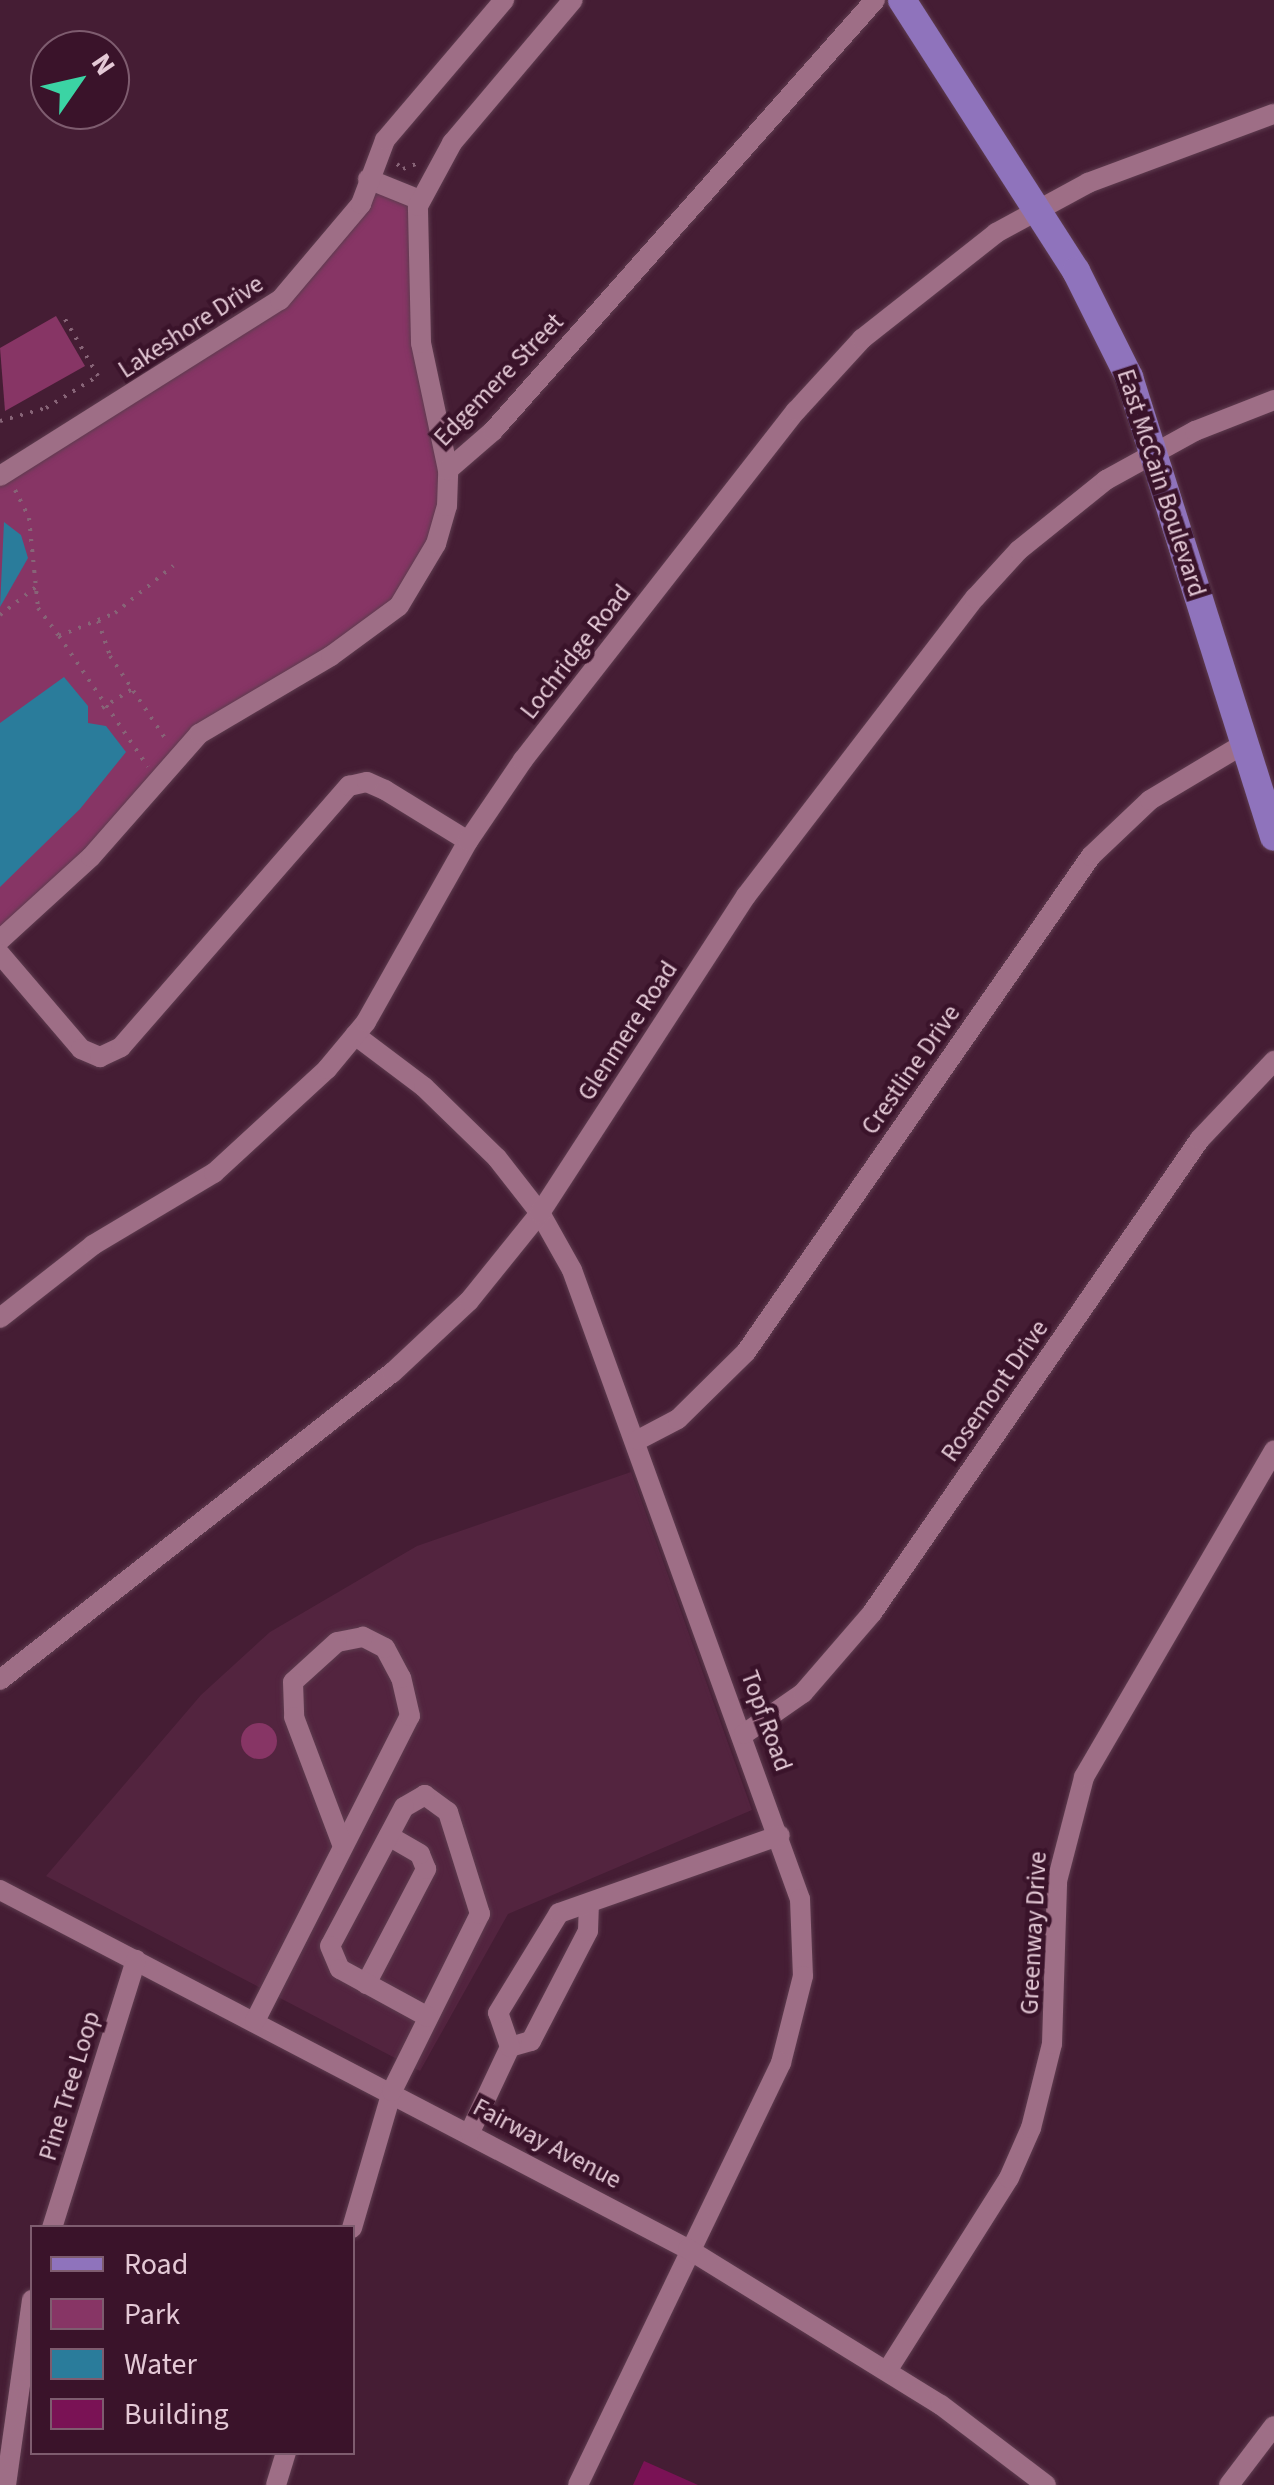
<!DOCTYPE html>
<style>
body{margin:0}
#map{position:relative;width:1274px;height:2485px;overflow:hidden;background:#451d34;font-family:"Source Sans 3",sans-serif}
div>[style]{position:absolute}
[style*='--x']{left:calc(var(--x)*1px);top:calc(var(--y)*1px);width:calc(var(--w)*1px);rotate:calc(var(--a)*1deg)}
.built>*{inset:0;background:#53243f}
.green>*{inset:0;background:#873565}
.round{border-radius:50%}
.water>*{inset:0;background:#2a7c9b}
.building>*{inset:0;background:#7a1255}
.path>*{height:4px;margin-top:-2px;transform-origin:0;background:repeating-linear-gradient(90deg,#876477 0 2.5px,transparent 0 10.5px)}
.roads{filter:drop-shadow(0 0 2px #5e3c4f) drop-shadow(0 0 2px #5e3c4f)}
.minor>*{height:20px;margin:-10px;padding:0 10px;transform-origin:10px;border-radius:10px;background:#9e6e86}
.major>*{height:28px;margin:-14px;padding:0 14px;transform-origin:14px;border-radius:14px;background:#8f73bc}
span{translate:-50% -50%;white-space:nowrap;text-align:center;line-height:1.15;-webkit-text-stroke:9px #3a132a;paint-order:stroke}
.street-label{font-size:25px;color:#e4c9d6}
.legend{position:absolute;left:30px;top:2225px;width:325px;height:230px;box-sizing:border-box;background:#3a132a;border:2px solid #7e5c6f;margin:0;padding:12px 18px;list-style:none;font-size:30px;color:#e4c9d6}
.legend li{display:flex;align-items:center;gap:20px;height:50px}
.legend b{width:50px;border:2px solid #7e5c6f}
.north{position:absolute;left:30px;top:30px;width:100px;height:100px;box-sizing:border-box;background:#3a132a;border:2px solid #7e5c6f;border-radius:50%;rotate:56deg;font-size:28px;font-weight:700;line-height:40px;text-align:center;color:#e4c9d6}
.north::after{content:'';display:block;margin:auto;width:35px;height:45px;background:#3bd4a4;clip-path:polygon(50% 0,100% 100%,50% 72%,0 100%)}
</style>
<div id="map">
<div class="built">
<i style="clip-path:polygon(631px 1472px,752px 1810px,508px 1914px,420px 2071px,46px 1876px,201px 1695px,270px 1632px,417px 1546px)"></i>
</div>
<div class="green">
<i style="clip-path:polygon(368px 179px,420px 200px,414px 226px,448px 470px,427px 566px,331px 656px,199px 734px,0 940px,0 477px,280px 300px)"></i>
<i style="clip-path:polygon(56px 316px,85px 366px,5px 411px,0 348px)"></i>
<i class="round" style="left:241px;top:1723px;width:36px;height:36px"></i>
</div>
<div class="water">
<i style="clip-path:polygon(4px 522px,21px 535px,28px 558px,0 607px)"></i>
<i style="clip-path:polygon(64px 677px,88px 706px,88px 723px,106px 726px,126px 752px,80px 809px,0 887px,0 723px)"></i>
</div>
<div class="building">
<i style="clip-path:polygon(644px 2461px,698px 2485px,633px 2485px)"></i>
</div>
<div class="path">
<i style="--x:397;--y:164;--w:8;--a:40"></i>
<i style="--x:403;--y:169;--w:17;--a:-21"></i>
<i style="--x:0;--y:421;--w:48;--a:-15.8"></i>
<i style="--x:46;--y:408;--w:61;--a:-31.6"></i>
<i style="--x:98;--y:376;--w:66;--a:-120.1"></i>
<i style="--x:15;--y:490;--w:31;--a:63"></i>
<i style="--x:29;--y:518;--w:90;--a:84.3"></i>
<i style="--x:38;--y:608;--w:35;--a:53"></i>
<i style="--x:59;--y:636;--w:61;--a:-22.3"></i>
<i style="--x:115;--y:613;--w:75;--a:-39"></i>
<i style="--x:0;--y:615;--w:46;--a:-37.9"></i>
<i style="--x:98;--y:621;--w:37;--a:71"></i>
<i style="--x:110;--y:656;--w:102;--a:56.2"></i>
<i style="--x:59;--y:636;--w:158;--a:55.8"></i>
<i style="--x:102;--y:708;--w:36;--a:-32"></i>
</div>
<div class="roads">
<div class="minor">
<i style="--x:368;--y:179;--w:56;--a:22"></i>
<i style="--x:448;--y:470;--w:130;--a:-102"></i>
<i style="--x:421;--y:343;--w:137;--a:-91.3"></i>
<i style="--x:418;--y:206;--w:72;--a:-61.6"></i>
<i style="--x:452;--y:143;--w:187;--a:-49.8"></i>
<i style="--x:0;--y:476;--w:331;--a:-32.2"></i>
<i style="--x:280;--y:300;--w:126;--a:-49.8"></i>
<i style="--x:361;--y:204;--w:68;--a:-69.4"></i>
<i style="--x:385;--y:140;--w:184;--a:-49.6"></i>
<i style="--x:0;--y:940;--w:123;--a:-42.4"></i>
<i style="--x:91;--y:857;--w:164;--a:-48.7"></i>
<i style="--x:199;--y:734;--w:153;--a:-30.6"></i>
<i style="--x:331;--y:656;--w:84;--a:-36.3"></i>
<i style="--x:399;--y:606;--w:72;--a:-59.2"></i>
<i style="--x:436;--y:544;--w:40;--a:-74"></i>
<i style="--x:447;--y:506;--w:36;--a:-88"></i>
<i style="--x:448;--y:470;--w:60;--a:-40.9"></i>
<i style="--x:493;--y:431;--w:576;--a:-48.45"></i>
<i style="--x:0;--y:954;--w:125;--a:49.5"></i>
<i style="--x:81;--y:1049;--w:21;--a:23"></i>
<i style="--x:100;--y:1057;--w:23;--a:-25"></i>
<i style="--x:121;--y:1047;--w:347;--a:-48.9"></i>
<i style="--x:349;--y:786;--w:18;--a:-13"></i>
<i style="--x:367;--y:782;--w:20;--a:24"></i>
<i style="--x:385;--y:790;--w:97;--a:31.6"></i>
<i style="--x:355;--y:1035;--w:86;--a:37"></i>
<i style="--x:424;--y:1087;--w:102;--a:44.2"></i>
<i style="--x:497;--y:1158;--w:70;--a:52"></i>
<i style="--x:540;--y:1213;--w:65;--a:60.7"></i>
<i style="--x:572;--y:1270;--w:669;--a:70.08"></i>
<i style="--x:800;--y:1899;--w:77;--a:87.8"></i>
<i style="--x:803;--y:1976;--w:90;--a:104.2"></i>
<i style="--x:781;--y:2063;--w:468;--a:115.7"></i>
<i style="--x:0;--y:1318;--w:118;--a:-38.1"></i>
<i style="--x:93;--y:1245;--w:141;--a:-30.8"></i>
<i style="--x:214;--y:1173;--w:154;--a:-42.6"></i>
<i style="--x:327;--y:1069;--w:61;--a:-50.3"></i>
<i style="--x:366;--y:1022;--w:208;--a:-60.6"></i>
<i style="--x:468;--y:841;--w:98;--a:-55.8"></i>
<i style="--x:523;--y:760;--w:443;--a:-52"></i>
<i style="--x:796;--y:411;--w:98;--a:-47.5"></i>
<i style="--x:862;--y:339;--w:171;--a:-38.3"></i>
<i style="--x:996;--y:233;--w:105;--a:-28.5"></i>
<i style="--x:1088;--y:183;--w:198;--a:-20.4"></i>
<i style="--x:638;--y:1440;--w:45;--a:-27.7"></i>
<i style="--x:678;--y:1419;--w:95;--a:-44.6"></i>
<i style="--x:746;--y:1352;--w:604;--a:-55.18"></i>
<i style="--x:1091;--y:856;--w:81;--a:-43.5"></i>
<i style="--x:1150;--y:800;--w:107;--a:-30.9"></i>
<i style="--x:0;--y:1680;--w:498;--a:-38.1"></i>
<i style="--x:392;--y:1373;--w:105;--a:-43.1"></i>
<i style="--x:469;--y:1301;--w:113;--a:-51.1"></i>
<i style="--x:540;--y:1213;--w:378;--a:-57"></i>
<i style="--x:746;--y:896;--w:376;--a:-52.5"></i>
<i style="--x:975;--y:598;--w:65;--a:-47.5"></i>
<i style="--x:1019;--y:550;--w:112;--a:-38.8"></i>
<i style="--x:1106;--y:480;--w:102;--a:-28.8"></i>
<i style="--x:1195;--y:431;--w:85;--a:-21.4"></i>
<i style="--x:744;--y:1734;--w:72;--a:-34.8"></i>
<i style="--x:803;--y:1693;--w:106;--a:-49.2"></i>
<i style="--x:872;--y:1613;--w:576;--a:-55.32"></i>
<i style="--x:1200;--y:1139;--w:108;--a:-46.5"></i>
<i style="--x:0;--y:1890;--w:776;--a:27.56"></i>
<i style="--x:688;--y:2249;--w:297;--a:31.7"></i>
<i style="--x:941;--y:2405;--w:132;--a:37.3"></i>
<i style="--x:366;--y:1984;--w:130;--a:-62.4"></i>
<i style="--x:426;--y:1869;--w:16;--a:-112"></i>
<i style="--x:420;--y:1854;--w:36;--a:-150"></i>
<i style="--x:255;--y:2021;--w:342;--a:-63.1"></i>
<i style="--x:410;--y:1716;--w:39;--a:-103"></i>
<i style="--x:401;--y:1678;--w:34;--a:-118"></i>
<i style="--x:385;--y:1648;--w:25;--a:-153"></i>
<i style="--x:363;--y:1637;--w:26;--a:169"></i>
<i style="--x:337;--y:1642;--w:59;--a:137.7"></i>
<i style="--x:293;--y:1682;--w:35;--a:88"></i>
<i style="--x:294;--y:1717;--w:136;--a:69.3"></i>
<i style="--x:510;--y:2047;--w:22;--a:-16"></i>
<i style="--x:531;--y:2041;--w:124;--a:-62.6"></i>
<i style="--x:588;--y:1931;--w:24;--a:-88"></i>
<i style="--x:470;--y:2132;--w:94;--a:-64.8"></i>
<i style="--x:510;--y:2047;--w:36;--a:-109"></i>
<i style="--x:498;--y:2013;--w:117;--a:-58.6"></i>
<i style="--x:559;--y:1913;--w:234;--a:-19.4"></i>
<i style="--x:52;--y:2228;--w:281;--a:-72.6"></i>
<i style="--x:352;--y:2228;--w:143;--a:-73.7"></i>
<i style="--x:392;--y:2091;--w:198;--a:-63.6"></i>
<i style="--x:480;--y:1914;--w:107;--a:-107.4"></i>
<i style="--x:448;--y:1812;--w:29;--a:-144"></i>
<i style="--x:425;--y:1795;--w:24;--a:150"></i>
<i style="--x:404;--y:1807;--w:157;--a:118"></i>
<i style="--x:330;--y:1946;--w:25;--a:67"></i>
<i style="--x:340;--y:1969;--w:100;--a:28.6"></i>
<i style="--x:887;--y:2371;--w:228;--a:-57.7"></i>
<i style="--x:1009;--y:2178;--w:55;--a:-66.3"></i>
<i style="--x:1031;--y:2128;--w:87;--a:-76"></i>
<i style="--x:1052;--y:2044;--w:163;--a:-88.2"></i>
<i style="--x:1057;--y:1881;--w:107;--a:-75.4"></i>
<i style="--x:1084;--y:1777;--w:378;--a:-59.8"></i>
<i style="--x:6;--y:2485;--w:187;--a:-82"></i>
<i style="--x:276;--y:2485;--w:34;--a:-73"></i>
<i style="--x:1229;--y:2485;--w:74;--a:-52.7"></i>
</div>
<div class="major">
<i style="--x:902;--y:0;--w:322;--a:57.3"></i>
<i style="--x:1076;--y:271;--w:119;--a:63.4"></i>
<i style="--x:1129;--y:377;--w:482;--a:72.5"></i>
</div>
</div>
<div class="street-label">
<span style="left:191px;top:327px;rotate:-33deg">Lakeshore Drive</span>
<span style="left:499px;top:380px;rotate:-46deg">Edgemere Street</span>
<span style="left:1161px;top:483px;rotate:72deg">East McCain Boulevard</span>
<span style="left:576px;top:652px;rotate:-52deg">Lochridge Road</span>
<span style="left:628px;top:1031px;rotate:-57deg">Glenmere Road</span>
<span style="left:911px;top:1070px;rotate:-55deg">Crestline Drive</span>
<span style="left:995px;top:1391px;rotate:-55deg">Rosemont Drive</span>
<span style="left:766px;top:1721px;rotate:70deg">Topf Road</span>
<span style="left:1034px;top:1933px;rotate:-87deg">Greenway Drive</span>
<span style="left:70px;top:2086px;rotate:-73deg">Pine Tree Loop</span>
<span style="left:547px;top:2144px;rotate:28deg">Fairway Avenue</span>
</div>
<ul class="legend">
<li><b style="height:12px;background:#8f73bc"></b>Road</li>
<li><b style="height:28px;background:#873565"></b>Park</li>
<li><b style="height:28px;background:#2a7c9b"></b>Water</li>
<li><b style="height:28px;background:#7a1255"></b>Building</li>
</ul>
<div class="north">N</div>
</div>
